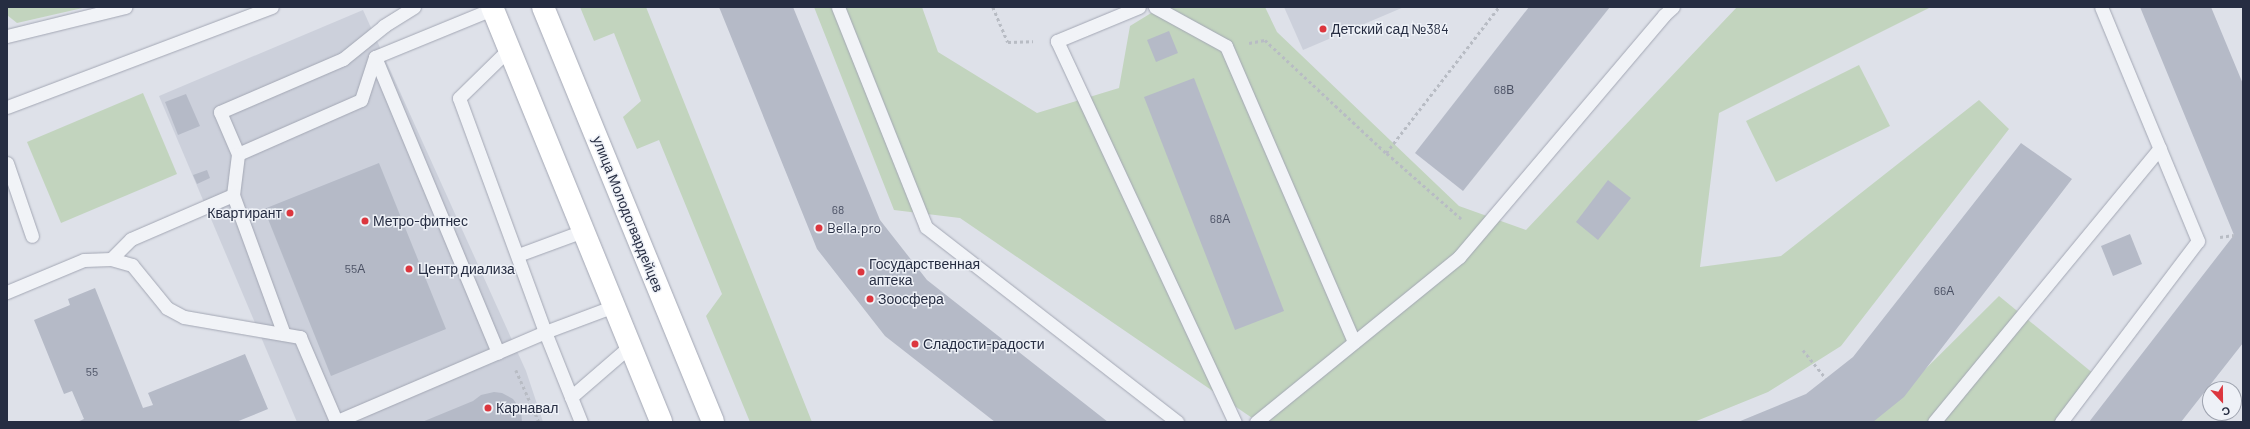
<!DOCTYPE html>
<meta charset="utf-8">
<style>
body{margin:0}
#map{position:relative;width:2250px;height:429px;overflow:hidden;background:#dee1e9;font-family:Barlow,sans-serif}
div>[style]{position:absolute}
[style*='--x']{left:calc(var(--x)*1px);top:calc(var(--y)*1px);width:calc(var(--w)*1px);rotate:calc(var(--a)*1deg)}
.built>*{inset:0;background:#ccd0db}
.green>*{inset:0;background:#c2d4be}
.building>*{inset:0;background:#b5bac7}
.path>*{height:2.5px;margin-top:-1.25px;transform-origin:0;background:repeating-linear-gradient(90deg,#b8bcc4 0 3px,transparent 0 6px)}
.roads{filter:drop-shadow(0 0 1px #a3a7b4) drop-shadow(0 0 1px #a3a7b4)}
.lane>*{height:13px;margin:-6.5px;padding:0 6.5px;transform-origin:6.5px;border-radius:6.5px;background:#f1f3f7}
.secondary>*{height:22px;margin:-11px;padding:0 11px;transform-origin:11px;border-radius:11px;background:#fff}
.dots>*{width:11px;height:11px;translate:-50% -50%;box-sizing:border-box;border:2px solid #eef1f7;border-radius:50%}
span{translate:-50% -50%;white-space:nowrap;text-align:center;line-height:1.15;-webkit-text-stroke:3px #eef1f7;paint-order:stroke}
.number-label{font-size:12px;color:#4a5063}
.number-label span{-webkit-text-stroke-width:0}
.poi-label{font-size:14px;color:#262d42}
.left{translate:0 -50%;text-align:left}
.right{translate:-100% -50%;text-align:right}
.street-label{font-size:14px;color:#262d42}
.frame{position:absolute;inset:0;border:8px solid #262d42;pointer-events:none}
.north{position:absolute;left:2202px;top:381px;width:40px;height:40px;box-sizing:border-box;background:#eef1f7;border:1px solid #9ea3af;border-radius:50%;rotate:158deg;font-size:11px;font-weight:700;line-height:16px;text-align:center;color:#262d42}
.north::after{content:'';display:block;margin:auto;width:14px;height:18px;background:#dc363e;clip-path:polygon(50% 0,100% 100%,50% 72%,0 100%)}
</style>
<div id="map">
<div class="built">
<i style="clip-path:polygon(1284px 7px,1404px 7px,1303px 50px)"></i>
<i style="clip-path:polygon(363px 10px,526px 371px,543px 422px,297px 422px,159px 96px)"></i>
</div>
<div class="green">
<i style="clip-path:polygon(7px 7px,87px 7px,17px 23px,7px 15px)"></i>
<i style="clip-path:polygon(580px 7px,646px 7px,812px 422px,750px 422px,706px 316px,722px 294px,659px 140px,637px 149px,623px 117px,641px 101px,614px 33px,594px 41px)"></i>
<i style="clip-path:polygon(814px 7px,922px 7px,938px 52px,1037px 113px,1119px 88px,1130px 26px,1161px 7px,1265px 7px,1277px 32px,1459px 206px,1526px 230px,1737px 7px,1931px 7px,1719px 113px,1700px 267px,1781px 256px,1979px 100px,2009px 129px,1841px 346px,1768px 392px,1694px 422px,1258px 422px,960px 218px,894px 210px)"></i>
<i style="clip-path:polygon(1859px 65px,1890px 126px,1776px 182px,1746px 121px)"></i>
<i style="clip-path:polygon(143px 93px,177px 174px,61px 223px,27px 142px)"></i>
<i style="clip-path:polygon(1999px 296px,2100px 379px,2068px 422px,1872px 422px)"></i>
</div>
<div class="building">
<i style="clip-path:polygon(719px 7px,793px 7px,880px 220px,927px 280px,1108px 422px,995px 422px,885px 336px,817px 249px)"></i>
<i style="clip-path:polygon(1529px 7px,1610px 7px,1463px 191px,1415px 153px)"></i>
<i style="clip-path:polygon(2140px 7px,2211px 7px,2243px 84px,2243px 343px,2181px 422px,2089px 422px,2234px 235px)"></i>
<i style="clip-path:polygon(1169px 31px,1178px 53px,1156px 62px,1147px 40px)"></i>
<i style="clip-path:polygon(1194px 78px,1284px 311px,1235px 330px,1144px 97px)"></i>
<i style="clip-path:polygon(186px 94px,200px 126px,178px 135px,165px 102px)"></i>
<i style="clip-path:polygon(2021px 143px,2072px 179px,1904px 397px,1873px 422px,1738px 422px,1806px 394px,1853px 357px)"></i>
<i style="clip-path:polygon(379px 163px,446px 329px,331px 376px,264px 209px)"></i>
<i style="clip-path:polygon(207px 170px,210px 178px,197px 184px,193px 175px)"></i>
<i style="clip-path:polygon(1608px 180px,1631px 198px,1598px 240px,1576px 222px)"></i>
<i style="clip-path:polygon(2130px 234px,2142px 264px,2113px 276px,2101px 246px)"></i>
<i style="clip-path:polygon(95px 288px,143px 408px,153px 405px,148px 393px,245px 354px,268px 409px,236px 422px,77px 422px,84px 419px,72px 391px,64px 394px,34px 320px,70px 305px,68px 299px)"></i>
<i style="clip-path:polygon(494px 392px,502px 393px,513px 399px,521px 410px,522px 422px,422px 422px,473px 401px,481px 395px)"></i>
</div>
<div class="path">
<i style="--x:993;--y:7;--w:38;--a:67"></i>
<i style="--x:1008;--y:42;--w:25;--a:-2"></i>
<i style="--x:1249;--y:43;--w:16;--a:-11"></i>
<i style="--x:1265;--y:40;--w:166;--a:43"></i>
<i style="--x:1461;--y:219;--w:100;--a:-138.7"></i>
<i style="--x:1386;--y:153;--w:185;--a:-52.3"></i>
<i style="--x:2220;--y:237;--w:14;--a:-8"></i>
<i style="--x:1803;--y:350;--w:36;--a:51"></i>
<i style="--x:516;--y:370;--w:57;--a:66.1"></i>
</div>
<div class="roads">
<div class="lane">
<i style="--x:414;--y:7;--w:36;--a:148"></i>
<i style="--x:384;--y:26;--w:53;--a:141.2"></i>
<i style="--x:343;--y:59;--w:134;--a:156.7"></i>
<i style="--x:220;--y:112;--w:46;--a:66.8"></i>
<i style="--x:238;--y:154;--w:134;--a:-23.7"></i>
<i style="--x:361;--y:100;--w:45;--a:-72"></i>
<i style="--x:375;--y:57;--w:126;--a:-22.3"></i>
<i style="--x:838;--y:7;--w:237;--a:68.2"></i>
<i style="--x:926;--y:227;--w:318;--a:37.8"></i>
<i style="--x:1139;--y:7;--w:89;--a:157.5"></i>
<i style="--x:1057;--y:41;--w:421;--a:65"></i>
<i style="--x:1155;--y:7;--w:81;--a:28.8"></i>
<i style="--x:1226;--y:46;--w:322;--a:66.6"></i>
<i style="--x:7;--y:36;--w:122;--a:-13.8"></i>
<i style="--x:509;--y:49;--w:70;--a:135.6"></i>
<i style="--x:459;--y:98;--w:249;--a:69.8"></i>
<i style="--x:545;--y:332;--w:97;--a:68.2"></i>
<i style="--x:375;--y:57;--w:320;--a:67.4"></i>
<i style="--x:7;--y:107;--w:283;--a:-20.7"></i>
<i style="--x:7;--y:163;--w:77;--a:71.1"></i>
<i style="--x:233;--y:195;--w:41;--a:-83"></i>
<i style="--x:518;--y:255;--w:69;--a:-20.3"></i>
<i style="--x:111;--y:259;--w:28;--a:-45"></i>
<i style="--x:131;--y:239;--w:111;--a:-23.3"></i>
<i style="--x:233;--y:195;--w:148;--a:69.9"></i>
<i style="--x:7;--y:292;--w:83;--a:-22.6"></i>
<i style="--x:84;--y:260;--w:27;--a:-2"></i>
<i style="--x:111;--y:259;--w:22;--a:16"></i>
<i style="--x:132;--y:265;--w:55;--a:50.9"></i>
<i style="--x:167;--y:308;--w:19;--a:28"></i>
<i style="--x:184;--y:317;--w:118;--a:9.8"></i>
<i style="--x:300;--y:337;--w:91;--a:66.8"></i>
<i style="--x:571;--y:397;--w:78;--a:-40.8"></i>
<i style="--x:335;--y:422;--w:228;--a:-23.2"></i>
<i style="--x:545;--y:332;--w:74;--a:-20.6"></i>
<i style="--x:1256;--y:422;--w:262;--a:-39.1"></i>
<i style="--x:1459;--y:257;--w:317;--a:-49.7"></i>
<i style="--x:1664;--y:15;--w:12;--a:-42"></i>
<i style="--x:1934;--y:422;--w:355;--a:-50.5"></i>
<i style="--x:2061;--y:422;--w:227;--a:-52.9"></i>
<i style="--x:2198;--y:241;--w:253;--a:-112.5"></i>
</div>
<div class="secondary">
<i style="--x:492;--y:7;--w:448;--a:67.8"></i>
<i style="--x:543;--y:7;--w:448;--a:67.7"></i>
</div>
</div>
<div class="dots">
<i style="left:1323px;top:29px;background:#dc363e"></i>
<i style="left:290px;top:213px;background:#dc363e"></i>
<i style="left:365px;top:221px;background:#dc363e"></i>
<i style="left:819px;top:228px;background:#dc363e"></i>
<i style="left:409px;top:269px;background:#dc363e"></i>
<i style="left:861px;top:272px;background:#dc363e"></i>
<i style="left:870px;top:299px;background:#dc363e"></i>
<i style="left:915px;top:344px;background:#dc363e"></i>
<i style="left:488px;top:408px;background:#dc363e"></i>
</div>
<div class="number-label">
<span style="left:1504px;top:90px">68В</span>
<span style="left:838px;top:210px">68</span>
<span style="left:1220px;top:219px">68А</span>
<span style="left:355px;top:269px">55А</span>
<span style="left:1944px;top:291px">66А</span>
<span style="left:92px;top:372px">55</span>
</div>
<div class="poi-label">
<span class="left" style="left:1331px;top:29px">Детский сад №384</span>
<span class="right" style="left:282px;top:213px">Квартирант</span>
<span class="left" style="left:373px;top:221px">Метро-фитнес</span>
<span class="left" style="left:827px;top:228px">Bella.pro</span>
<span class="left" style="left:869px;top:272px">Государственная<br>аптека</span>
<span class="left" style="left:418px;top:269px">Центр диализа</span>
<span class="left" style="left:878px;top:299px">Зоосфера</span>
<span class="left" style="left:923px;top:344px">Сладости-радости</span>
<span class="left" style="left:496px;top:408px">Карнавал</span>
</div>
<div class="street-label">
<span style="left:628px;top:214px;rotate:68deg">улица Молодогвардейцев</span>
</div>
<div class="frame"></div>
<div class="north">С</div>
</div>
